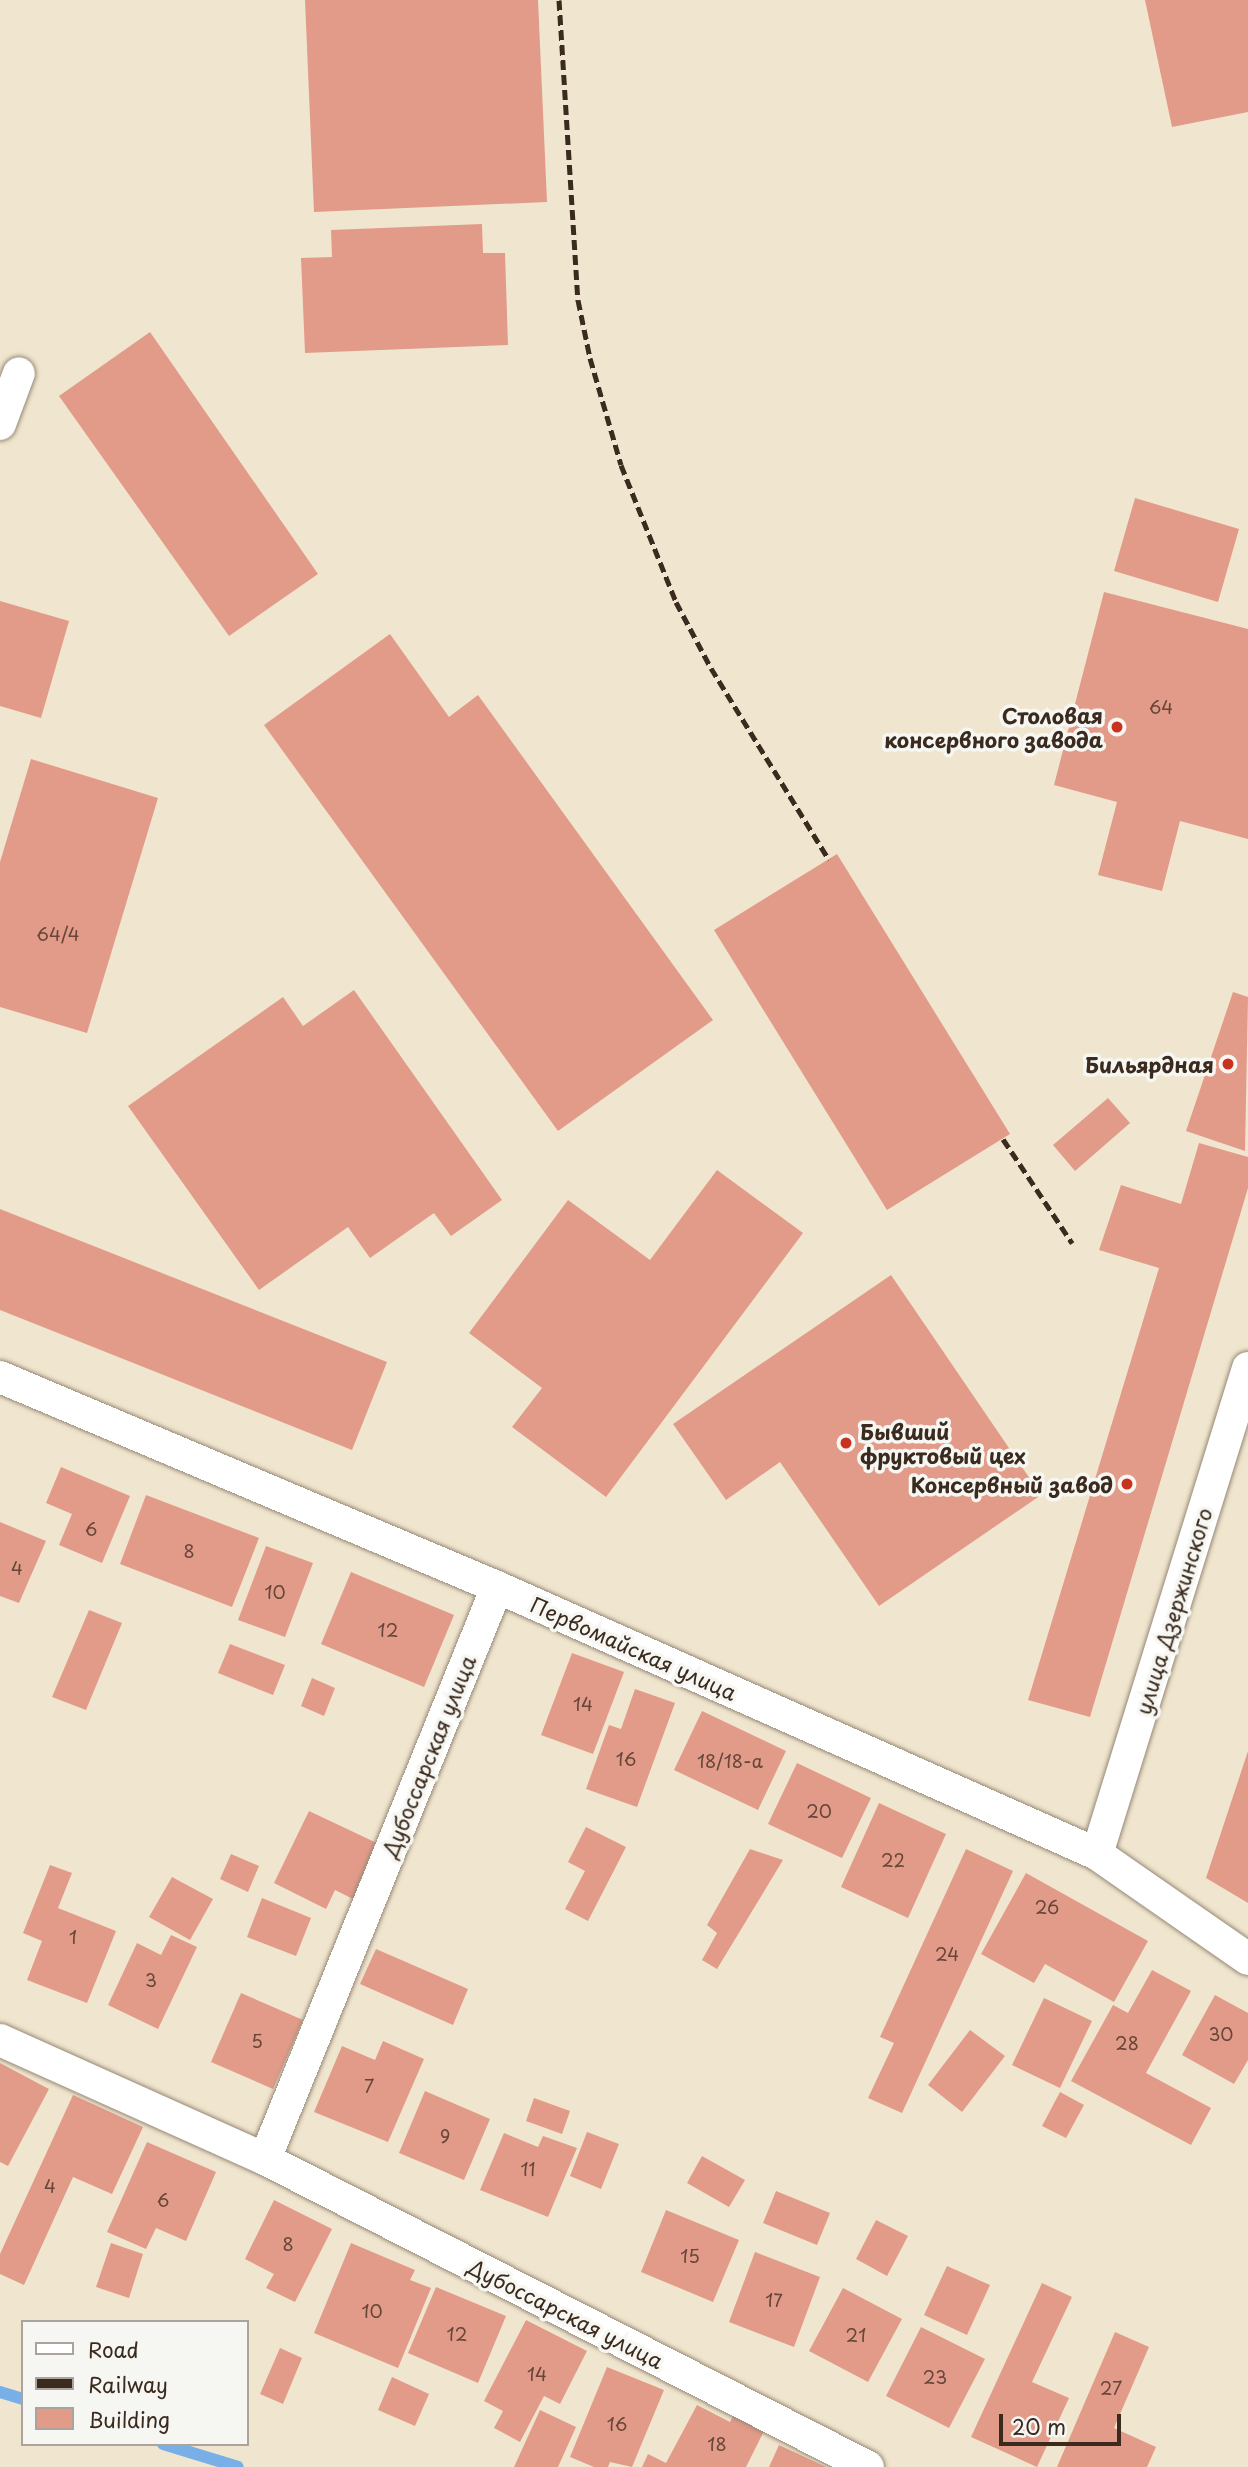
<!DOCTYPE html>
<meta charset="utf-8">
<style>
body{margin:0}
#map{position:relative;width:1248px;height:2467px;overflow:hidden;background:#f0e6cf;font-family:"Playpen Sans",sans-serif}
div>[style]{position:absolute}
[style*='--x']{left:calc(var(--x)*1px);top:calc(var(--y)*1px);width:calc(var(--w)*1px);rotate:calc(var(--a)*1deg)}
.stream>*{height:12px;margin:-6px;padding:0 6px;transform-origin:6px;border-radius:6px;background:#78afe7}
.building>*{inset:0;background:#e29b89}
.roads{filter:drop-shadow(0 0 2px #968876) drop-shadow(0 0 2px #968876)}
.street>*{height:32px;margin:-16px;padding:0 16px;transform-origin:16px;border-radius:16px;background:#fff}
.rail>*{height:5px;margin-top:-2.5px;transform-origin:0;background:repeating-linear-gradient(90deg,#3b2a1e 0 10px,transparent 0 15px)}
.dots>*{width:19px;height:19px;translate:-50% -50%;box-sizing:border-box;border:4px solid #f6f6f2;border-radius:50%}
span{translate:-50% -50%;white-space:nowrap;text-align:center;line-height:1.15;-webkit-text-stroke:7px #f6f6f2;paint-order:stroke}
.number-label{font-size:18px;color:#654639}
.number-label span{-webkit-text-stroke-width:0}
.poi-label{font-size:21px;color:#3b2a1e;font-weight:700}
.right{translate:-100% -50%;text-align:right}
.left{translate:0 -50%;text-align:left}
.street-label{font-size:21px;color:#3b2a1e}
.legend{position:absolute;left:21px;top:2320px;width:228px;height:126px;box-sizing:border-box;background:#f6f6f2;border:2px solid #aba49d;margin:0;padding:9px 12px;list-style:none;font-size:21px;color:#3b2a1e}
.legend li{display:flex;align-items:center;gap:14px;height:35px}
.legend b{width:35px;border:2px solid #aba49d}
.scale{position:absolute;left:999px;top:2414px;width:122px;height:32px;box-sizing:border-box;border:4px solid #3b2a1e;border-top:0;padding-left:9px;font-size:21px;line-height:24px;white-space:nowrap;color:#3b2a1e;-webkit-text-stroke:5px #f6f6f2;paint-order:stroke}
</style>
<div id="map">
<div class="stream">
<i style="--x:0;--y:2392;--w:24;--a:17"></i>
<i style="--x:163;--y:2444;--w:78;--a:17"></i>
</div>
<div class="building">
<i style="clip-path:polygon(305px 0,538px 0,547px 202px,314px 212px)"></i>
<i style="clip-path:polygon(1145px 0,1248px 0,1248px 112px,1172px 127px)"></i>
<i style="clip-path:polygon(482px 224px,483px 253px,505px 253px,508px 345px,305px 353px,301px 258px,332px 257px,331px 230px)"></i>
<i style="clip-path:polygon(150px 332px,318px 574px,229px 636px,59px 396px)"></i>
<i style="clip-path:polygon(1135px 498px,1239px 529px,1218px 602px,1114px 571px)"></i>
<i style="clip-path:polygon(1104px 592px,1248px 629px,1248px 839px,1180px 821px,1162px 891px,1098px 875px,1117px 802px,1054px 785px)"></i>
<i style="clip-path:polygon(0 601px,69px 621px,41px 718px,0 706px)"></i>
<i style="clip-path:polygon(390px 634px,449px 717px,478px 695px,713px 1020px,558px 1131px,264px 725px)"></i>
<i style="clip-path:polygon(31px 759px,158px 798px,87px 1033px,0 1007px,0 862px)"></i>
<i style="clip-path:polygon(837px 854px,1010px 1134px,887px 1210px,714px 930px)"></i>
<i style="clip-path:polygon(354px 990px,502px 1200px,451px 1236px,434px 1213px,370px 1258px,348px 1227px,259px 1290px,128px 1106px,283px 997px,303px 1026px)"></i>
<i style="clip-path:polygon(1233px 992px,1248px 997px,1245px 1151px,1186px 1131px)"></i>
<i style="clip-path:polygon(1108px 1098px,1130px 1123px,1075px 1171px,1053px 1145px)"></i>
<i style="clip-path:polygon(1199px 1143px,1248px 1157px,1248px 1188px,1090px 1717px,1028px 1700px,1159px 1268px,1099px 1250px,1121px 1185px,1181px 1204px)"></i>
<i style="clip-path:polygon(717px 1170px,803px 1233px,606px 1497px,512px 1427px,542px 1388px,469px 1333px,568px 1200px,650px 1260px)"></i>
<i style="clip-path:polygon(0 1209px,387px 1362px,352px 1450px,0 1310px)"></i>
<i style="clip-path:polygon(891px 1275px,1041px 1495px,879px 1606px,780px 1462px,726px 1500px,673px 1424px)"></i>
<i style="clip-path:polygon(61px 1467px,130px 1496px,102px 1563px,59px 1545px,72px 1514px,46px 1503px)"></i>
<i style="clip-path:polygon(146px 1495px,259px 1538px,232px 1607px,120px 1564px)"></i>
<i style="clip-path:polygon(0 1522px,46px 1541px,19px 1603px,0 1596px)"></i>
<i style="clip-path:polygon(266px 1546px,313px 1563px,285px 1637px,238px 1620px)"></i>
<i style="clip-path:polygon(351px 1572px,454px 1615px,424px 1687px,321px 1644px)"></i>
<i style="clip-path:polygon(89px 1610px,122px 1623px,86px 1710px,52px 1697px)"></i>
<i style="clip-path:polygon(230px 1644px,285px 1665px,273px 1695px,218px 1673px)"></i>
<i style="clip-path:polygon(572px 1653px,624px 1672px,593px 1754px,541px 1735px)"></i>
<i style="clip-path:polygon(312px 1678px,335px 1688px,324px 1716px,301px 1706px)"></i>
<i style="clip-path:polygon(635px 1689px,675px 1703px,637px 1807px,586px 1789px,609px 1725px,621px 1729px)"></i>
<i style="clip-path:polygon(702px 1711px,786px 1751px,758px 1810px,674px 1770px)"></i>
<i style="clip-path:polygon(1248px 1751px,1248px 1903px,1206px 1878px)"></i>
<i style="clip-path:polygon(797px 1763px,871px 1798px,842px 1858px,768px 1824px)"></i>
<i style="clip-path:polygon(879px 1803px,946px 1834px,908px 1918px,841px 1887px)"></i>
<i style="clip-path:polygon(309px 1811px,381px 1845px,355px 1900px,335px 1890px,326px 1909px,274px 1883px)"></i>
<i style="clip-path:polygon(586px 1827px,626px 1847px,588px 1921px,565px 1909px,585px 1871px,568px 1862px)"></i>
<i style="clip-path:polygon(750px 1849px,783px 1860px,717px 1969px,702px 1960px,717px 1933px,707px 1925px)"></i>
<i style="clip-path:polygon(966px 1849px,1013px 1871px,902px 2113px,868px 2098px,894px 2043px,880px 2037px)"></i>
<i style="clip-path:polygon(231px 1854px,259px 1866px,248px 1892px,220px 1879px)"></i>
<i style="clip-path:polygon(50px 1865px,72px 1873px,58px 1908px,116px 1931px,87px 2003px,27px 1980px,42px 1941px,23px 1933px)"></i>
<i style="clip-path:polygon(1026px 1873px,1148px 1941px,1114px 2002px,1045px 1964px,1034px 1983px,981px 1954px)"></i>
<i style="clip-path:polygon(172px 1877px,213px 1899px,190px 1940px,149px 1917px)"></i>
<i style="clip-path:polygon(262px 1898px,311px 1918px,296px 1956px,247px 1937px)"></i>
<i style="clip-path:polygon(171px 1935px,197px 1947px,158px 2029px,108px 2005px,137px 1943px,161px 1955px)"></i>
<i style="clip-path:polygon(376px 1949px,468px 1989px,453px 2025px,360px 1984px)"></i>
<i style="clip-path:polygon(1152px 1970px,1191px 1991px,1146px 2073px,1211px 2108px,1191px 2145px,1071px 2081px,1113px 2005px,1128px 2013px)"></i>
<i style="clip-path:polygon(241px 1993px,303px 2020px,273px 2089px,211px 2062px)"></i>
<i style="clip-path:polygon(1215px 1995px,1248px 2013px,1248px 2060px,1234px 2084px,1182px 2055px)"></i>
<i style="clip-path:polygon(1044px 1998px,1092px 2021px,1060px 2088px,1012px 2065px)"></i>
<i style="clip-path:polygon(970px 2030px,1005px 2056px,962px 2112px,928px 2085px)"></i>
<i style="clip-path:polygon(383px 2041px,424px 2059px,388px 2142px,314px 2112px,342px 2046px,375px 2060px)"></i>
<i style="clip-path:polygon(0 2063px,49px 2089px,8px 2166px,0 2162px)"></i>
<i style="clip-path:polygon(425px 2091px,490px 2119px,464px 2180px,399px 2153px)"></i>
<i style="clip-path:polygon(1060px 2092px,1084px 2105px,1066px 2138px,1042px 2126px)"></i>
<i style="clip-path:polygon(73px 2095px,143px 2127px,112px 2194px,73px 2177px,24px 2285px,0 2274px,0 2254px)"></i>
<i style="clip-path:polygon(534px 2098px,570px 2111px,562px 2134px,526px 2121px)"></i>
<i style="clip-path:polygon(587px 2132px,619px 2144px,601px 2189px,570px 2176px)"></i>
<i style="clip-path:polygon(504px 2133px,538px 2147px,543px 2136px,577px 2148px,548px 2217px,480px 2190px)"></i>
<i style="clip-path:polygon(147px 2142px,216px 2172px,186px 2241px,156px 2228px,146px 2249px,107px 2232px)"></i>
<i style="clip-path:polygon(702px 2156px,745px 2180px,729px 2207px,687px 2183px)"></i>
<i style="clip-path:polygon(776px 2191px,830px 2213px,817px 2245px,763px 2223px)"></i>
<i style="clip-path:polygon(274px 2200px,332px 2229px,295px 2302px,266px 2288px,274px 2274px,245px 2259px)"></i>
<i style="clip-path:polygon(666px 2210px,739px 2240px,713px 2302px,641px 2272px)"></i>
<i style="clip-path:polygon(876px 2220px,908px 2236px,887px 2276px,856px 2259px)"></i>
<i style="clip-path:polygon(111px 2243px,143px 2254px,129px 2298px,96px 2287px)"></i>
<i style="clip-path:polygon(351px 2243px,415px 2270px,410px 2280px,431px 2288px,398px 2368px,314px 2333px)"></i>
<i style="clip-path:polygon(755px 2252px,820px 2277px,794px 2347px,729px 2322px)"></i>
<i style="clip-path:polygon(947px 2266px,990px 2285px,967px 2335px,924px 2315px)"></i>
<i style="clip-path:polygon(1042px 2283px,1072px 2297px,1032px 2382px,1069px 2398px,1037px 2467px,971px 2437px)"></i>
<i style="clip-path:polygon(436px 2287px,506px 2316px,478px 2383px,408px 2353px)"></i>
<i style="clip-path:polygon(843px 2288px,902px 2319px,868px 2382px,809px 2351px)"></i>
<i style="clip-path:polygon(526px 2320px,587px 2351px,560px 2404px,544px 2396px,520px 2442px,494px 2428px,503px 2411px,484px 2401px)"></i>
<i style="clip-path:polygon(921px 2327px,985px 2359px,949px 2428px,886px 2396px)"></i>
<i style="clip-path:polygon(1115px 2332px,1149px 2347px,1114px 2428px,1156px 2447px,1147px 2467px,1057px 2467px)"></i>
<i style="clip-path:polygon(280px 2348px,302px 2358px,283px 2404px,260px 2394px)"></i>
<i style="clip-path:polygon(607px 2367px,664px 2390px,632px 2467px,610px 2462px,608px 2467px,594px 2467px,570px 2457px)"></i>
<i style="clip-path:polygon(392px 2377px,429px 2394px,415px 2426px,378px 2410px)"></i>
<i style="clip-path:polygon(697px 2405px,730px 2422px,736px 2410px,767px 2425px,746px 2467px,642px 2467px,648px 2454px,666px 2463px)"></i>
<i style="clip-path:polygon(540px 2410px,576px 2427px,558px 2467px,514px 2467px)"></i>
<i style="clip-path:polygon(779px 2445px,826px 2467px,769px 2467px)"></i>
</div>
<div class="roads">
<div class="street">
<i style="--x:0;--y:424;--w:54;--a:-69.6"></i>
<i style="--x:0;--y:1377;--w:540;--a:22.91"></i>
<i style="--x:497;--y:1587;--w:657;--a:23.99"></i>
<i style="--x:1097;--y:1854;--w:184;--a:34.8"></i>
<i style="--x:1097;--y:1854;--w:509;--a:-72.74"></i>
<i style="--x:0;--y:2040;--w:290;--a:24.2"></i>
<i style="--x:265;--y:2159;--w:677;--a:27.06"></i>
<i style="--x:265;--y:2159;--w:617;--a:-67.92"></i>
</div>
</div>
<div class="rail">
<i style="--x:559;--y:0;--w:301;--a:86.4"></i>
<i style="--x:578;--y:300;--w:59;--a:78.3"></i>
<i style="--x:590;--y:358;--w:111;--a:73.8"></i>
<i style="--x:621;--y:465;--w:148;--a:68.1"></i>
<i style="--x:676;--y:602;--w:75;--a:62.1"></i>
<i style="--x:711;--y:668;--w:225;--a:58.4"></i>
<i style="--x:1003;--y:1139;--w:125;--a:56.4"></i>
</div>
<div class="dots">
<i style="left:1117px;top:727px;background:#c8321e"></i>
<i style="left:1228px;top:1064px;background:#c8321e"></i>
<i style="left:846px;top:1443px;background:#c8321e"></i>
<i style="left:1127px;top:1484px;background:#c8321e"></i>
</div>
<div class="number-label">
<span style="left:1161px;top:707px">64</span>
<span style="left:58px;top:934px">64/4</span>
<span style="left:91px;top:1529px">6</span>
<span style="left:189px;top:1551px">8</span>
<span style="left:17px;top:1568px">4</span>
<span style="left:275px;top:1592px">10</span>
<span style="left:388px;top:1630px">12</span>
<span style="left:583px;top:1704px">14</span>
<span style="left:626px;top:1759px">16</span>
<span style="left:730px;top:1761px">18/18-а</span>
<span style="left:819px;top:1811px">20</span>
<span style="left:893px;top:1860px">22</span>
<span style="left:1047px;top:1907px">26</span>
<span style="left:73px;top:1937px">1</span>
<span style="left:947px;top:1954px">24</span>
<span style="left:151px;top:1980px">3</span>
<span style="left:1221px;top:2034px">30</span>
<span style="left:257px;top:2041px">5</span>
<span style="left:1127px;top:2043px">28</span>
<span style="left:369px;top:2086px">7</span>
<span style="left:445px;top:2136px">9</span>
<span style="left:528px;top:2169px">11</span>
<span style="left:50px;top:2186px">4</span>
<span style="left:163px;top:2200px">6</span>
<span style="left:288px;top:2244px">8</span>
<span style="left:690px;top:2256px">15</span>
<span style="left:774px;top:2300px">17</span>
<span style="left:372px;top:2311px">10</span>
<span style="left:457px;top:2334px">12</span>
<span style="left:856px;top:2335px">21</span>
<span style="left:537px;top:2374px">14</span>
<span style="left:935px;top:2377px">23</span>
<span style="left:1111px;top:2388px">27</span>
<span style="left:617px;top:2424px">16</span>
<span style="left:717px;top:2444px">18</span>
</div>
<div class="poi-label">
<span class="right" style="left:1103px;top:727px">Столовая<br>консервного завода</span>
<span class="right" style="left:1214px;top:1064px">Бильярдная</span>
<span class="left" style="left:860px;top:1443px">Бывший<br>фруктовый цех</span>
<span class="right" style="left:1113px;top:1484px">Консервный завод</span>
</div>
<div class="street-label">
<span style="left:1173px;top:1611px;rotate:-73deg">улица Дзержинского</span>
<span style="left:634px;top:1648px;rotate:24deg">Первомайская улица</span>
<span style="left:428px;top:1756px;rotate:-68deg">Дубоссарская улица</span>
<span style="left:566px;top:2313px;rotate:27deg">Дубоссарская улица</span>
</div>
<ul class="legend">
<li><b style="height:9px;background:#fff"></b>Road</li>
<li><b style="height:9px;background:#3b2a1e"></b>Railway</li>
<li><b style="height:19px;background:#e29b89"></b>Building</li>
</ul>
<div class="scale">20 m</div>
</div>
